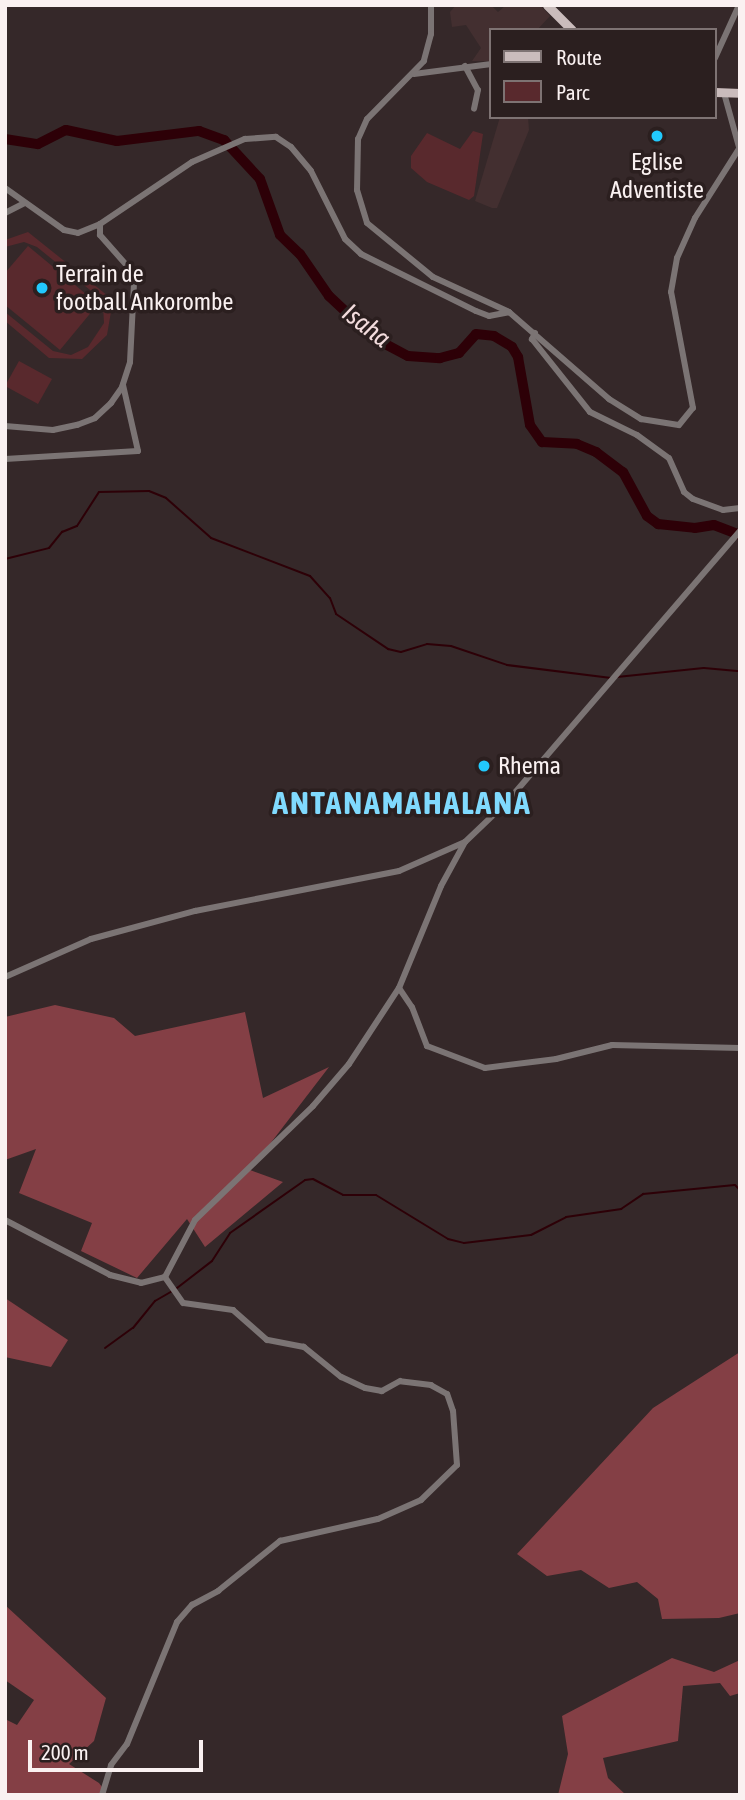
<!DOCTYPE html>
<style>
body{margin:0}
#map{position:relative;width:745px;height:1800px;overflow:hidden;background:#352829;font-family:"Asap Condensed",sans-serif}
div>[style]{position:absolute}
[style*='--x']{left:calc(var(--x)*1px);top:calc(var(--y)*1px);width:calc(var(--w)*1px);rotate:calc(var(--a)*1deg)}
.built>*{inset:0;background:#432f30}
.green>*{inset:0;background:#59292d}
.forest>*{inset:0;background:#843f45}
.stream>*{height:2px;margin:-1px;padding:0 1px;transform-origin:1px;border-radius:1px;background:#2d0007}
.river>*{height:10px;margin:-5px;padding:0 5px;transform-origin:5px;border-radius:5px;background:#2d0007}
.street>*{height:6px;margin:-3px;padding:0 3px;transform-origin:3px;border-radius:3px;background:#7b7474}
.primary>*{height:9px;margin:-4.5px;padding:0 4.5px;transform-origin:4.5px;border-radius:4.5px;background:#cabcbc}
.dots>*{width:19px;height:19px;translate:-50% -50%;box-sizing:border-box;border:4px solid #2b1f1f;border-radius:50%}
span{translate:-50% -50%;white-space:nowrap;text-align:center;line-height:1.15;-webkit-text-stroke:7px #2b1f1f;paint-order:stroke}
.poi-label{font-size:24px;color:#faf1f1}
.left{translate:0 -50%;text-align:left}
.water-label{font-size:26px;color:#f3dcdd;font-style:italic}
.district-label{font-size:32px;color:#80dafe;font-weight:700;letter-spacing:2px}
.frame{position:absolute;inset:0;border:7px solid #faf1f1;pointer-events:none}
.legend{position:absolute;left:489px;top:28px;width:228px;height:91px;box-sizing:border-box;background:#2b1f1f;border:2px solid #7e7373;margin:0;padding:9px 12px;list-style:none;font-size:21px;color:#faf1f1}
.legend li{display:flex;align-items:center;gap:14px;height:35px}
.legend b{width:35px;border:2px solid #7e7373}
.scale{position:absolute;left:28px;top:1740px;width:175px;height:32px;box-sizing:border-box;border:4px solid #faf1f1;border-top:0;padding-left:9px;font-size:21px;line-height:24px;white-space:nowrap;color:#faf1f1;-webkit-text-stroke:5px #2b1f1f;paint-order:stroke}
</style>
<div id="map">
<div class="built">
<i style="clip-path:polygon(456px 5px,491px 5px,498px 12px,506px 5px,540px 5px,550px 16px,537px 30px,491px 30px,491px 61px,472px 61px,481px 48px,466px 25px,452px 27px,450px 12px)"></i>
<i style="clip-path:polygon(500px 117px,528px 117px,529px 130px,497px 208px,492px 208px,475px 201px)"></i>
</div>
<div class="green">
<i style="clip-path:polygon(473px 131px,483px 134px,474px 196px,469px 200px,427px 182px,411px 168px,411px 156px,427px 133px,460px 149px)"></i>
<i style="clip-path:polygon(28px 232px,113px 300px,107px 335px,82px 359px,49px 358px,5px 321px,5px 312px,53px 351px,71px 355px,88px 347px,104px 323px,103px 306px,95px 294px,37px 247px,24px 242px,5px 247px,5px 240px)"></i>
<i style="clip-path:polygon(28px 246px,98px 304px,60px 350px,5px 305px,5px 273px)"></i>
<i style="clip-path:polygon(19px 361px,52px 379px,38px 404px,5px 386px)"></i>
</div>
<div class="forest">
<i style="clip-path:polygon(55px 1005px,114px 1018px,135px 1036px,245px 1012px,263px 1098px,329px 1067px,250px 1170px,283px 1182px,205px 1247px,187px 1219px,137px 1278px,81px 1251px,92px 1223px,19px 1193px,36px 1149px,5px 1160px,5px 1017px)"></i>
<i style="clip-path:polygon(5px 1298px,68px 1340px,51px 1367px,5px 1357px)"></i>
<i style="clip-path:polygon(740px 1352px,740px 1613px,719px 1618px,662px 1619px,658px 1599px,637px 1582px,609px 1588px,581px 1570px,547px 1576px,517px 1554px,653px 1408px)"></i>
<i style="clip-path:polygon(5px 1605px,106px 1698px,94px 1741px,69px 1764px,99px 1783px,108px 1795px,5px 1795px,5px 1719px,17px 1725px,34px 1700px,5px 1680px)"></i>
<i style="clip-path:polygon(672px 1658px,714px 1672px,740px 1660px,740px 1693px,730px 1696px,720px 1683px,683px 1686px,678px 1741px,603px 1758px,608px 1778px,626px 1795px,558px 1795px,568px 1754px,562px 1716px)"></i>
</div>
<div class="stream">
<i style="--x:5;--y:559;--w:45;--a:-14"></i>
<i style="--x:49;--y:548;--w:21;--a:-51"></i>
<i style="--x:62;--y:532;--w:16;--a:-22"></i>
<i style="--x:77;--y:526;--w:40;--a:-57.1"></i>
<i style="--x:99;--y:492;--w:50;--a:-1.1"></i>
<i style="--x:149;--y:491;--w:18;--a:22"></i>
<i style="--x:166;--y:498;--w:60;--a:41.6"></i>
<i style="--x:211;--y:538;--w:106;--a:21"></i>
<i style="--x:310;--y:576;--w:30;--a:48"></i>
<i style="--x:330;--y:598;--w:17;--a:69"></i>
<i style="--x:336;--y:614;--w:63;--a:33.9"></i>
<i style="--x:388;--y:649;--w:13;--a:13"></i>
<i style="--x:401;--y:652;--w:27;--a:-17"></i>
<i style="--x:427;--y:644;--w:24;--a:5"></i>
<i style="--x:451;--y:646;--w:59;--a:18.7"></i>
<i style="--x:507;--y:665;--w:105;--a:7.1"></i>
<i style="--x:617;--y:677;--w:87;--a:-5.9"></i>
<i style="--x:704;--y:668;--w:36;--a:5"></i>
<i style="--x:177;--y:1288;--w:44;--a:-37.6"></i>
<i style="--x:212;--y:1261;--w:33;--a:-57"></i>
<i style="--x:230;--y:1233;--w:92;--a:-35.2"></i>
<i style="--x:305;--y:1180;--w:8;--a:-7"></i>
<i style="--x:313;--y:1179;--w:34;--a:28"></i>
<i style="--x:343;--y:1195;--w:33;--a:0"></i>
<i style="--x:376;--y:1195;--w:84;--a:31.4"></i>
<i style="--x:448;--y:1239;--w:16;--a:14"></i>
<i style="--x:464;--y:1243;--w:67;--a:-6.8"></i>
<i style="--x:531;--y:1235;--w:39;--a:-27"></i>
<i style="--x:566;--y:1217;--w:56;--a:-8.3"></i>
<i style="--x:621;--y:1209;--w:27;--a:-34"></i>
<i style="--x:643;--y:1194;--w:92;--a:-5.6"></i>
<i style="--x:735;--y:1185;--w:7;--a:45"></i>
<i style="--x:105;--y:1348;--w:34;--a:-36"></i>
<i style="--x:133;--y:1328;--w:35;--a:-51"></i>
<i style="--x:155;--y:1301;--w:20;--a:-30"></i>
</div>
<div class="river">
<i style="--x:5;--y:139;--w:33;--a:9"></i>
<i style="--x:38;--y:144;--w:31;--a:-27"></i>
<i style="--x:66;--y:130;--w:52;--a:12.2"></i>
<i style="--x:117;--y:141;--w:83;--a:-7"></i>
<i style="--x:199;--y:131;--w:27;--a:20"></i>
<i style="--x:224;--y:140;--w:53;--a:47.3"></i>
<i style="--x:260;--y:179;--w:59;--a:70.3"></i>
<i style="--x:280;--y:235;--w:28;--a:44"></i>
<i style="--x:300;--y:254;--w:51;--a:55.4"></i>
<i style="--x:329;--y:296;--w:62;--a:43"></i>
<i style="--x:374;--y:338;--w:38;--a:28"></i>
<i style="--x:408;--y:356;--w:32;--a:4"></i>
<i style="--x:440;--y:358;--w:20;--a:-15"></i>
<i style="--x:459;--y:353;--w:25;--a:-48"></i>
<i style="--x:476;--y:334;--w:18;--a:6"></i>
<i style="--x:494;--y:336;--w:21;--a:31"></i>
<i style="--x:512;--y:347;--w:12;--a:59"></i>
<i style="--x:518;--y:357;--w:69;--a:80"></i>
<i style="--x:530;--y:425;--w:21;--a:55"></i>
<i style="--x:542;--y:442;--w:35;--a:3"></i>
<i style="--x:577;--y:444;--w:21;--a:23"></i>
<i style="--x:596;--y:452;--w:34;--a:37"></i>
<i style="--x:623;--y:472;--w:50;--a:61.4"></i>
<i style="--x:647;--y:516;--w:14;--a:36"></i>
<i style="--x:658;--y:524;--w:37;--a:6"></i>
<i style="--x:695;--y:528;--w:19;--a:-9"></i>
<i style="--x:714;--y:525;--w:28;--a:21"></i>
</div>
<div class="street">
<i style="--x:431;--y:5;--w:29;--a:90"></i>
<i style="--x:431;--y:34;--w:28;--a:105"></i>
<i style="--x:424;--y:61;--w:81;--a:134.5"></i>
<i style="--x:367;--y:119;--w:22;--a:114"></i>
<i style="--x:358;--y:139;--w:51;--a:91.1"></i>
<i style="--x:357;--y:190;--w:34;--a:73"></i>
<i style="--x:367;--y:223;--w:85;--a:39.3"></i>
<i style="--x:433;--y:277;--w:84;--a:24.7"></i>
<i style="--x:509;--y:312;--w:133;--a:41"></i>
<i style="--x:609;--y:399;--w:38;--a:32"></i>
<i style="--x:641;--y:419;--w:38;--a:9"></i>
<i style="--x:679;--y:425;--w:22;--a:-51"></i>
<i style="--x:693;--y:408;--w:118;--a:-100.7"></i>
<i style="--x:671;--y:292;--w:35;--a:-80"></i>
<i style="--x:677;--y:258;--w:44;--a:-65.8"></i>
<i style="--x:695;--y:218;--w:84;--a:-57.6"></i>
<i style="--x:715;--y:58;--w:58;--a:-65.6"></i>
<i style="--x:465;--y:66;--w:27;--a:62"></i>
<i style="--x:478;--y:90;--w:19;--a:102"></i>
<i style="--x:414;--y:74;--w:78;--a:-7.4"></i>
<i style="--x:724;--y:93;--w:56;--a:74.5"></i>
<i style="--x:5;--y:188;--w:72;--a:35.4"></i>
<i style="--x:64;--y:230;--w:14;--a:12"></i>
<i style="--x:78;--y:233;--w:24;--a:-22"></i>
<i style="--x:5;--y:213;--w:22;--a:-27"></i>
<i style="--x:535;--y:333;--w:7;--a:117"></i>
<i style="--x:532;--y:339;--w:93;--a:51.5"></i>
<i style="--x:590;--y:412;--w:52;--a:26.1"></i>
<i style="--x:637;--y:435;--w:39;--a:36"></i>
<i style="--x:669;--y:458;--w:37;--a:66"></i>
<i style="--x:684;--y:492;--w:11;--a:38"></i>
<i style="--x:693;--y:499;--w:32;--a:20"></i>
<i style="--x:723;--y:510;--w:17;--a:-7"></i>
<i style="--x:5;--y:426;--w:48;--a:4.8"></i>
<i style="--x:53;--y:430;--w:25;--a:-12"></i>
<i style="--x:77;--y:425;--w:19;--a:-21"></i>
<i style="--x:95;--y:418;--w:22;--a:-43"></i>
<i style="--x:111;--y:403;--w:19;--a:-55"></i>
<i style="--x:122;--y:387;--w:26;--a:-72"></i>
<i style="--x:130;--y:362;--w:79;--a:-87.1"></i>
<i style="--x:134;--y:283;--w:16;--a:-108"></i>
<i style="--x:129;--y:268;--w:44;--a:-131.3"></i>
<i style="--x:100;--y:235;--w:11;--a:-90"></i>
<i style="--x:100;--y:224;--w:111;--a:-34"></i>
<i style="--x:192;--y:162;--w:58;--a:-23.5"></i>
<i style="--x:245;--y:139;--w:31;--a:-4"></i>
<i style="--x:276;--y:137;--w:18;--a:34"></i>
<i style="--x:291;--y:147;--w:31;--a:50"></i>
<i style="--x:311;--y:171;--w:76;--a:63.4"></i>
<i style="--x:345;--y:239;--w:22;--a:43"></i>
<i style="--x:361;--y:254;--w:128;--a:26.4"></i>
<i style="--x:476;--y:311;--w:14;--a:21"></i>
<i style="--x:489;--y:316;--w:20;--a:-11"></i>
<i style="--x:5;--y:459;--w:133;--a:-3.4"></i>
<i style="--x:138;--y:451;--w:68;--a:-102.8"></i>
<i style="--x:5;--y:977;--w:94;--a:-23.8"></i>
<i style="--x:91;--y:939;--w:108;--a:-15.1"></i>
<i style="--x:195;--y:911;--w:208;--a:-11.1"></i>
<i style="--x:399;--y:871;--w:72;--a:-23.7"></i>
<i style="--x:465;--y:842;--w:57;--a:-43.6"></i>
<i style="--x:506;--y:803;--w:359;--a:-49.3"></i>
<i style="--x:399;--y:988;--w:23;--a:56"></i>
<i style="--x:412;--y:1007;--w:42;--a:69"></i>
<i style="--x:427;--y:1046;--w:62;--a:20.8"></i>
<i style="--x:485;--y:1068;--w:72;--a:-7.2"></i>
<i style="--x:556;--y:1059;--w:58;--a:-14"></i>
<i style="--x:612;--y:1045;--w:128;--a:1.3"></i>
<i style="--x:5;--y:1220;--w:119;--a:27.6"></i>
<i style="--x:110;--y:1275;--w:32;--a:14"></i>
<i style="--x:141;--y:1283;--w:25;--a:-14"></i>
<i style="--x:102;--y:1795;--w:31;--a:-73"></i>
<i style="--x:111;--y:1765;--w:26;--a:-53"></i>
<i style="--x:127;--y:1744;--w:132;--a:-67.7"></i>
<i style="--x:177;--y:1622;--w:23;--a:-49"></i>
<i style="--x:192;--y:1605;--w:30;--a:-28"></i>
<i style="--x:218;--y:1591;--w:80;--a:-38.9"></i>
<i style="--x:280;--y:1541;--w:100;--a:-12.7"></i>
<i style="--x:378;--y:1519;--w:47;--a:-23.8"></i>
<i style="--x:421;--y:1500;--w:50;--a:-44.2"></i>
<i style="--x:457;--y:1465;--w:54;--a:-94.2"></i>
<i style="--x:453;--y:1411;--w:18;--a:-109"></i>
<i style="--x:447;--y:1394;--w:18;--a:-151"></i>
<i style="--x:431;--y:1385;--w:31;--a:-173"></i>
<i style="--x:400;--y:1381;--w:21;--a:151"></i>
<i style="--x:382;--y:1391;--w:17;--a:-170"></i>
<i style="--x:365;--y:1388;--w:26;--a:-155"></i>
<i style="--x:341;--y:1377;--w:48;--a:-141"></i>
<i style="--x:304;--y:1347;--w:38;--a:-169"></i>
<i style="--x:267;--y:1340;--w:45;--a:-138.6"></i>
<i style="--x:233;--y:1310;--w:50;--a:-172"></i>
<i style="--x:183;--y:1303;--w:32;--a:-125"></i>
<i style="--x:165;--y:1277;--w:64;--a:-62.2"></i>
<i style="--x:195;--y:1220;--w:164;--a:-44"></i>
<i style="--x:313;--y:1106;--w:55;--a:-49.4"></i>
<i style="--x:349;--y:1064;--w:91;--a:-56.7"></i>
<i style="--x:399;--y:988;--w:110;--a:-67.6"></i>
<i style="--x:441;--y:886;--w:50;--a:-61.4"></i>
</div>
<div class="primary">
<i style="--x:547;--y:5;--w:35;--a:45"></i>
<i style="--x:715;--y:92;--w:25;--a:2"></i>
</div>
<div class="dots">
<i style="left:657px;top:136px;background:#22c9fd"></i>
<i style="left:42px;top:288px;background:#22c9fd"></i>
<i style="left:484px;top:766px;background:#22c9fd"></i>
</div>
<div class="poi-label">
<span style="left:657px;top:176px">Eglise<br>Adventiste</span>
<span class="left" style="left:56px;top:288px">Terrain de<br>football Ankorombe</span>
<span class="left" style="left:498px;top:766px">Rhema</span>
</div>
<div class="water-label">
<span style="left:366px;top:326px;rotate:38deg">Isaha</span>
</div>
<div class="district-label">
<span style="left:402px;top:803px">ANTANAMAHALANA</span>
</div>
<div class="frame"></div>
<ul class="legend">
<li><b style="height:9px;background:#cabcbc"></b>Route</li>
<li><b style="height:19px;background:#59292d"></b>Parc</li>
</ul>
<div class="scale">200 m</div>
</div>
